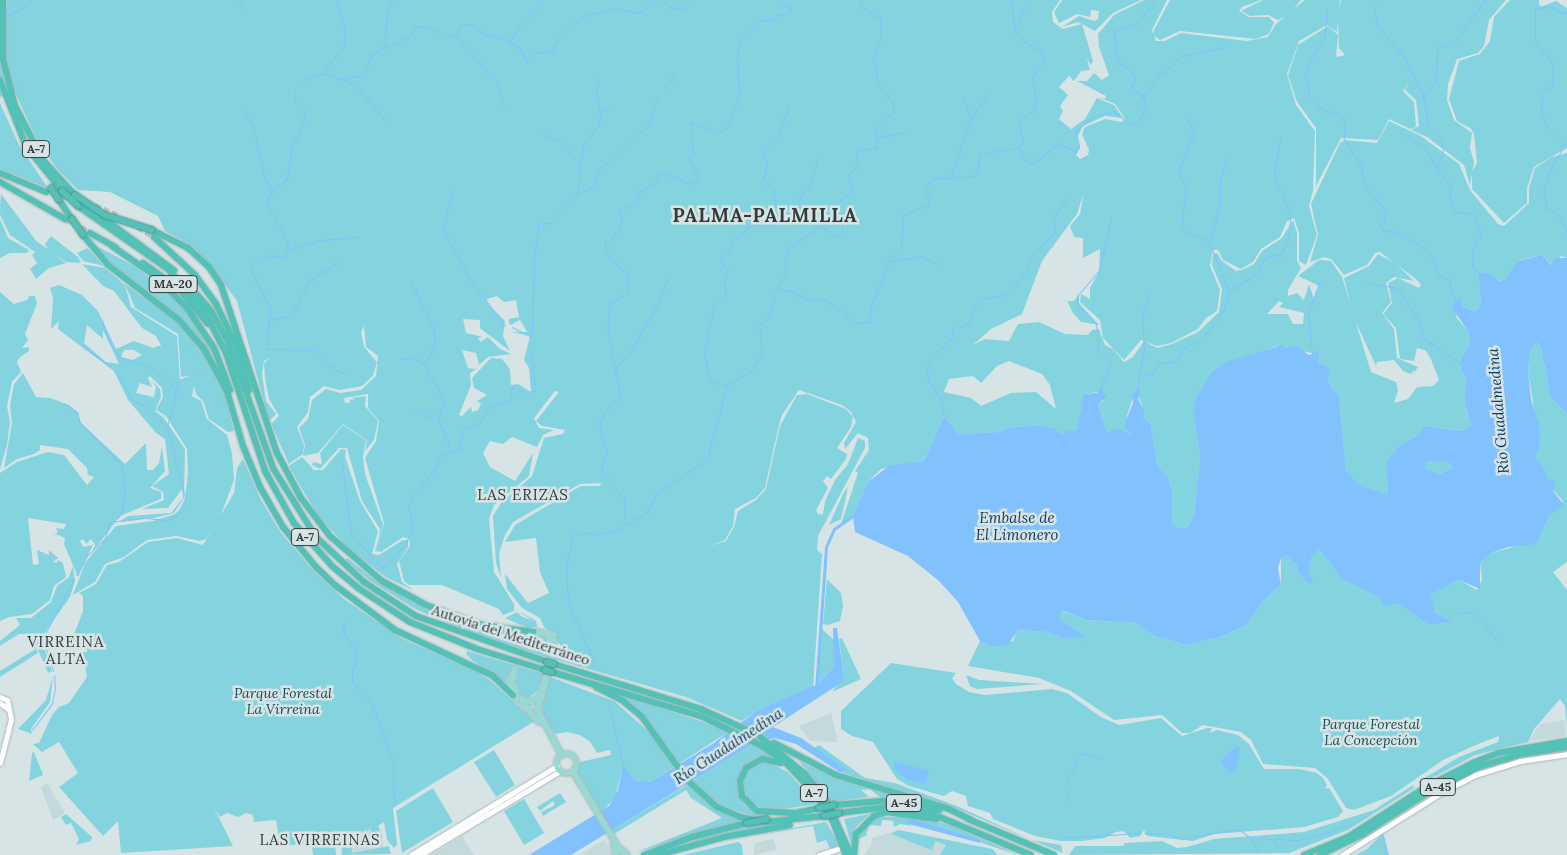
<!DOCTYPE html>
<meta charset="utf-8">
<style>
body{margin:0}
#map{position:relative;width:1567px;height:855px;overflow:hidden;background:#d7e4e6;font-family:Lora,serif}
div>[style]{position:absolute}
[style*='--x']{left:calc(var(--x)*1px);top:calc(var(--y)*1px);width:calc(var(--w)*1px);rotate:calc(var(--a)*1deg)}
.built>*{inset:0;background:#c3d9dc}
.green>*{inset:0;background:#84d4df}
.water>*{inset:0;background:#81c1fe}
.stream>*{height:1px;margin:-0.5px;padding:0 0.5px;transform-origin:0.5px;border-radius:0.5px;background:#81c1fe}
.canal>*{height:3px;margin:-1.5px;padding:0 1.5px;transform-origin:1.5px;border-radius:1.5px;background:#81c1fe}
.highway-tunnel>*{height:6px;margin-top:-3px;transform-origin:0;background:repeating-linear-gradient(90deg,#b7c2c4 0 6px,transparent 0 9px)}
.roads{filter:drop-shadow(0 0 1px #acb9bb) drop-shadow(0 0 1px #acb9bb)}
.secondary>*{height:5px;margin:-2.5px;padding:0 2.5px;transform-origin:2.5px;border-radius:2.5px;background:#fff}
.primary>*{height:5.5px;margin:-2.75px;padding:0 2.75px;transform-origin:2.75px;border-radius:2.75px;background:#98dad3}
.primary>.ring{margin:-2.75px;padding:0;box-sizing:content-box;background:none;border:5.5px solid #98dad3;border-radius:50%}
.highway>*{height:6px;margin:-3px;padding:0 3px;transform-origin:3px;border-radius:3px;background:#53c1b6}
.bridges{filter:drop-shadow(0 0 1px #48928b) drop-shadow(0 0 1px #48928b)}
.highway-bridge>*{height:6px;margin:-3px;padding:0 3px;transform-origin:3px;border-radius:3px;background:#53c1b6}
span{translate:-50% -50%;white-space:nowrap;text-align:center;line-height:1.15;-webkit-text-stroke:5px #d7e4e6;paint-order:stroke}
.shield-label span{padding:1px 4px;background:#d7e4e6;border:1px solid;border-radius:4px;-webkit-text-stroke-width:0}
.shield-label{font-size:12px;color:#353a3b;font-weight:700}
.street-label{font-size:14px;color:#353a3b}
.park-label{font-size:14px;color:#184d54;font-style:italic}
.water-label{font-size:15px;color:#08385e;font-style:italic}
.neighbourhood-label{font-size:15px;color:#353a3b;letter-spacing:1px}
.district-label{font-size:19px;color:#353a3b;font-weight:700;letter-spacing:1px}
</style>
<div id="map">
<div class="built">
<i style="clip-path:polygon(831px 713px,838px 742px,810px 741px,799px 726px)"></i>
<i style="clip-path:polygon(1564px 720px,1566px 736px,1529px 741px,1540px 724px)"></i>
<i style="clip-path:polygon(47px 783px,65px 813px,53px 820px,41px 787px)"></i>
<i style="clip-path:polygon(378px 823px,384px 847px,351px 853px,350px 831px)"></i>
<i style="clip-path:polygon(898px 830px,992px 849px,965px 855px,864px 855px,871px 846px,872px 838px)"></i>
<i style="clip-path:polygon(462px 836px,474px 855px,431px 855px,436px 852px)"></i>
<i style="clip-path:polygon(773px 839px,777px 850px,754px 855px,754px 843px)"></i>
<i style="clip-path:polygon(604px 840px,614px 855px,579px 855px)"></i>
</div>
<div class="green">
<i style="clip-path:polygon(evenodd,7px 0,1060px 0,1052px 12px,1053px 22px,1063px 29px,1082px 24px,1093px 61px,1091px 65px,1087px 59px,1090px 70px,1081px 71px,1074px 81px,1069px 76px,1059px 87px,1068px 95px,1060px 106px,1063px 111px,1059px 119px,1071px 129px,1085px 119px,1097px 98px,1114px 105px,1123px 118px,1105px 116px,1083px 126px,1077px 138px,1080px 148px,1076px 155px,1080px 159px,1088px 155px,1089px 150px,1082px 134px,1085px 127px,1105px 119px,1122px 122px,1125px 119px,1115px 104px,1098px 97px,1105px 99px,1106px 96px,1077px 81px,1087px 81px,1094px 73px,1102px 80px,1109px 75px,1099px 47px,1098px 34px,1114px 15px,1144px 0,1167px 0,1152px 30px,1156px 41px,1165px 41px,1181px 33px,1247px 41px,1268px 37px,1276px 24px,1305px 0,1340px 0,1337px 32px,1327px 25px,1299px 41px,1287px 74px,1296px 105px,1315px 131px,1313px 191px,1309px 206px,1317px 235px,1306px 265px,1299px 261px,1299px 233px,1294px 218px,1287px 221px,1280px 237px,1261px 249px,1253px 262px,1241px 269px,1223px 260px,1218px 250px,1213px 250px,1210px 266px,1220px 290px,1217px 311px,1206px 318px,1198px 329px,1171px 343px,1157px 346px,1141px 340px,1124px 360px,1103px 338px,1100px 320px,1080px 302px,1081px 294px,1090px 299px,1090px 288px,1099px 272px,1100px 249px,1083px 258px,1083px 238px,1074px 237px,1070px 226px,1080px 214px,1084px 193px,1077px 214px,1042px 261px,1022px 314px,991px 329px,973px 345px,985px 339px,1009px 341px,1018px 324px,1039px 322px,1065px 334px,1088px 335px,1092px 330px,1099px 329px,1105px 345px,1113px 349px,1124px 362px,1133px 357px,1144px 341px,1157px 348px,1172px 344px,1198px 332px,1219px 312px,1222px 289px,1212px 265px,1213px 254px,1217px 253px,1222px 261px,1236px 271px,1242px 270px,1254px 264px,1262px 251px,1282px 238px,1293px 220px,1297px 233px,1297px 261px,1301px 268px,1288px 290px,1288px 296px,1297px 293px,1304px 300px,1309px 284px,1314px 299px,1319px 286px,1298px 276px,1319px 260px,1331px 261px,1342px 277px,1371px 372px,1396px 382px,1398px 391px,1394px 403px,1408px 399px,1417px 387px,1433px 386px,1439px 380px,1430px 357px,1425px 350px,1417px 348px,1414px 361px,1400px 359px,1396px 328px,1383px 314px,1392px 303px,1388px 283px,1398px 278px,1419px 288px,1421px 285px,1417px 280px,1380px 252px,1375px 253px,1367px 265px,1344px 275px,1332px 260px,1325px 257px,1310px 262px,1318px 235px,1311px 204px,1340px 143px,1345px 140px,1377px 143px,1389px 121px,1421px 136px,1459px 164px,1470px 190px,1498px 224px,1504px 226px,1529px 203px,1529px 188px,1535px 168px,1552px 157px,1567px 153px,1567px 258px,1561px 256px,1552px 265px,1542px 255px,1528px 258px,1518px 261px,1505px 279px,1497px 282px,1495px 276px,1478px 273px,1481px 305px,1475px 311px,1463px 307px,1459px 299px,1456px 317px,1468px 331px,1470px 344px,1459px 363px,1466px 380px,1464px 400px,1471px 425px,1461px 431px,1424px 426px,1418px 435px,1399px 446px,1389px 495px,1384px 496px,1359px 486px,1346px 471px,1339px 394px,1334px 392px,1328px 380px,1330px 371px,1325px 365px,1318px 363px,1312px 353px,1277px 346px,1227px 363px,1193px 412px,1200px 458px,1194px 515px,1188px 527px,1178px 528px,1172px 522px,1172px 490px,1168px 477px,1157px 465px,1151px 424px,1143px 417px,1142px 404px,1135px 391px,1127px 416px,1131px 433px,1129px 434px,1107px 432px,1098px 405px,1103px 401px,1098px 392px,1083px 394px,1077px 432px,1063px 435px,1054px 428px,1036px 425px,1008px 428px,999px 432px,959px 434px,944px 416px,924px 461px,881px 469px,868px 482px,853px 517px,840px 527px,858px 473px,855px 471px,869px 450px,868px 438px,858px 433px,845px 449px,844px 443px,856px 422px,851px 412px,842px 405px,799px 390px,782px 415px,779px 425px,765px 488px,756px 498px,735px 509px,733px 526px,725px 540px,709px 546px,726px 541px,734px 527px,738px 511px,756px 500px,766px 489px,780px 426px,797px 395px,807px 394px,846px 409px,853px 417px,851px 427px,837px 448px,847px 454px,846px 459px,831px 479px,827px 476px,823px 481px,828px 488px,816px 510px,818px 514px,823px 515px,825px 501px,835px 480px,848px 464px,858px 438px,865px 441px,865px 448px,818px 536px,817px 550px,822px 554px,813px 687px,758px 710px,742px 721px,686px 697px,554px 659px,558px 646px,580px 658px,558px 643px,555px 634px,544px 627px,540px 618px,522px 608px,507px 589px,505px 574px,528px 603px,549px 593px,540px 572px,536px 538px,505px 542px,515px 525px,581px 486px,600px 486px,601px 483px,580px 484px,513px 522px,505px 535px,499px 553px,501px 578px,496px 563px,493px 516px,501px 503px,532px 476px,544px 438px,563px 434px,565px 430px,542px 426px,536px 421px,559px 392px,555px 391px,534px 418px,539px 428px,554px 430px,543px 435px,537px 447px,512px 437px,503px 444px,490px 441px,483px 453px,490px 467px,515px 481px,533px 453px,529px 476px,494px 505px,489px 519px,494px 572px,514px 604px,514px 611px,503px 615px,499px 609px,442px 585px,409px 585px,404px 581px,399px 561px,410px 546px,409px 539px,403px 537px,381px 552px,375px 551px,384px 523px,365px 458px,376px 441px,379px 421px,368px 408px,368px 394px,344px 398px,345px 403px,349px 403px,351px 399px,355px 401px,352px 398px,366px 396px,365px 406px,378px 421px,374px 440px,365px 451px,367px 440px,343px 424px,318px 453px,303px 456px,305px 445px,299px 428px,308px 419px,312px 400px,326px 389px,340px 393px,361px 390px,376px 376px,378px 356px,366px 347px,364px 326px,361px 332px,364px 347px,377px 362px,373px 376px,362px 386px,340px 390px,324px 386px,310px 397px,308px 412px,297px 427px,304px 445px,303px 454px,289px 464px,271px 424px,279px 416px,269px 399px,265px 378px,264px 363px,271px 357px,264px 361px,262px 374px,266px 401px,276px 414px,269px 421px,237px 301px,213px 268px,193px 247px,165px 231px,158px 216px,110px 192px,78px 190px,57px 169px,35px 136px,15px 92px,0 97px,0 103px,19px 145px,48px 188px,0 169px,0 13px,6px 11px,7px 0,497px 296px,504px 302px,516px 300px,519px 317px,509px 319px,509px 323px,511px 325px,520px 320px,527px 332px,512px 332px,530px 336px,524px 360px,529px 368px,531px 392px,518px 384px,511px 385px,510px 369px,502px 359px,491px 358px,472px 378px,474px 388px,487px 395px,477px 401px,481px 404px,478px 410px,472px 412px,471px 407px,462px 416px,459px 415px,471px 385px,470px 373px,482px 365px,475px 369px,468px 368px,462px 350px,476px 353px,479px 365px,488px 357px,511px 354px,500px 349px,488px 337px,481px 342px,478px 338px,483px 337px,466px 333px,463px 319px,480px 320px,480px 328px,510px 351px,503px 336px,505px 321px,488px 304px,487px 299px,497px 296px,7px 0,1279px 301px,1283px 303px,1279px 307px,1304px 313px,1303px 324px,1293px 324px,1288px 314px,1267px 314px,1279px 301px,7px 0,1009px 361px,1042px 374px,1050px 385px,1056px 409px,1036px 392px,1011px 393px,981px 406px,971px 398px,944px 392px,949px 379px,973px 376px,981px 383px,997px 366px,1009px 361px)"></i>
<i style="clip-path:polygon(1062px 0,1141px 0,1113px 13px,1095px 31px,1078px 22px,1062px 27px,1079px 16px,1094px 21px,1098px 19px,1099px 11px,1091px 10px,1090px 17px,1077px 14px,1059px 23px,1054px 12px)"></i>
<i style="clip-path:polygon(1170px 0,1261px 0,1242px 7px,1239px 11px,1249px 17px,1269px 17px,1274px 23px,1269px 34px,1256px 39px,1180px 31px,1160px 40px,1153px 35px,1154px 30px)"></i>
<i style="clip-path:polygon(1263px 0,1301px 0,1290px 14px,1278px 20px,1268px 15px,1250px 16px,1241px 11px)"></i>
<i style="clip-path:polygon(1341px 0,1506px 0,1489px 20px,1484px 46px,1478px 53px,1457px 59px,1448px 84px,1447px 100px,1454px 120px,1472px 133px,1470px 148px,1474px 162px,1470px 185px,1464px 165px,1427px 137px,1411px 130px,1419px 126px,1416px 100px,1405px 90px,1409px 83px,1403px 91px,1414px 102px,1416px 127px,1410px 129px,1389px 119px,1378px 140px,1341px 138px,1316px 186px,1316px 128px,1297px 102px,1288px 75px,1298px 45px,1328px 26px,1338px 35px,1336px 57px,1345px 55px,1339px 48px,1338px 16px)"></i>
<i style="clip-path:polygon(1510px 0,1539px 0,1539px 5px,1543px 6px,1556px 1px,1567px 8px,1567px 148px,1534px 167px,1527px 188px,1527px 203px,1504px 223px,1472px 189px,1472px 172px,1477px 163px,1474px 134px,1470px 128px,1457px 121px,1449px 99px,1459px 61px,1480px 54px,1490px 41px,1494px 17px)"></i>
<i style="clip-path:polygon(1px 194px,37px 242px,48px 249px,45px 244px,51px 236px,78px 257px,81px 263px,66px 262px,50px 251px,66px 263px,49px 268px,36px 279px,30px 269px,37px 263px,32px 255px,35px 252px,10px 235px,0 215px,0 207px,5px 213px,0 206px)"></i>
<i style="clip-path:polygon(0 219px,8px 238px,29px 250px,27px 253px,10px 253px,0 258px)"></i>
<i style="clip-path:polygon(93px 244px,134px 266px,172px 295px,191px 316px,220px 366px,189px 327px,160px 301px,120px 273px)"></i>
<i style="clip-path:polygon(87px 248px,90px 251px,104px 266px,83px 261px,77px 253px)"></i>
<i style="clip-path:polygon(1378px 254px,1395px 263px,1414px 281px,1394px 277px,1386px 283px,1391px 302px,1382px 313px,1394px 329px,1397px 358px,1418px 367px,1413px 374px,1414px 369px,1411px 374px,1403px 371px,1394px 360px,1377px 362px,1376px 366px,1353px 316px,1344px 278px,1369px 266px)"></i>
<i style="clip-path:polygon(evenodd,82px 264px,105px 268px,125px 285px,131px 307px,177px 336px,180px 380px,196px 375px,181px 377px,178px 334px,135px 308px,125px 284px,178px 322px,199px 346px,223px 386px,234px 431px,228px 432px,209px 419px,203px 401px,196px 394px,194px 386px,192px 396px,201px 401px,207px 419px,227px 435px,232px 453px,234px 480px,219px 520px,206px 539px,200px 541px,176px 536px,147px 540px,124px 557px,105px 564px,95px 582px,73px 595px,85px 563px,116px 526px,153px 521px,175px 514px,180px 509px,185px 498px,188px 473px,187px 449px,166px 416px,156px 410px,163px 397px,162px 388px,150px 376px,148px 378px,152px 387px,140px 383px,136px 393px,154px 397px,156px 387px,150px 379px,160px 389px,161px 397px,155px 411px,164px 418px,185px 449px,184px 498px,174px 513px,154px 518px,119px 522px,128px 516px,171px 513px,183px 498px,182px 489px,168px 508px,142px 509px,164px 500px,163px 492px,152px 486px,169px 474px,165px 439px,156px 433px,128px 400px,114px 371px,58px 329px,59px 321px,51px 329px,53px 298px,50px 288px,59px 285px,82px 295px,98px 311px,116px 349px,134px 341px,153px 348px,161px 345px,156px 336px,142px 328px,114px 291px,103px 286px,82px 264px,87px 325px,103px 339px,103px 330px,119px 364px,106px 362px,84px 343px,87px 325px,82px 264px,124px 350px,134px 350px,142px 355px,133px 360px,121px 357px,124px 350px)"></i>
<i style="clip-path:polygon(0 292px,14px 304px,27px 300px,29px 296px,35px 296px,37px 303px,25px 334px,28px 340px,22px 348px,29px 347px,29px 351px,20px 357px,17px 362px,21px 372px,12px 382px,7px 406px,10px 422px,7px 445px,0 469px)"></i>
<i style="clip-path:polygon(1079px 294px,1079px 303px,1099px 325px,1081px 322px,1073px 313px,1067px 301px,1074px 301px)"></i>
<i style="clip-path:polygon(1536px 342px,1541px 347px,1550px 397px,1567px 414px,1567px 562px,1553px 572px,1567px 590px,1567px 727px,1565px 706px,1560px 699px,1534px 729px,1528px 742px,1475px 755px,1421px 784px,1418px 782px,1459px 757px,1498px 742px,1499px 736px,1478px 744px,1443px 760px,1391px 796px,1354px 810px,1346px 808px,1328px 779px,1315px 768px,1263px 764px,1251px 740px,1241px 732px,1203px 725px,1190px 733px,1182px 733px,1162px 715px,1114px 720px,1071px 691px,1039px 678px,968px 666px,980px 641px,989px 646px,1013px 641px,1017px 630px,1048px 632px,1066px 639px,1082px 634px,1059px 618px,1061px 610px,1086px 620px,1137px 623px,1152px 635px,1186px 645px,1220px 637px,1245px 626px,1266px 598px,1281px 585px,1281px 558px,1286px 556px,1296px 564px,1298px 573px,1308px 584px,1312px 583px,1309px 571px,1312px 555px,1319px 549px,1342px 579px,1398px 603px,1428px 625px,1451px 622px,1435px 612px,1429px 595px,1459px 580px,1477px 590px,1482px 580px,1480px 563px,1491px 553px,1539px 540px,1549px 516px,1563px 501px,1553px 490px,1535px 460px,1540px 446px,1528px 371px,1530px 351px)"></i>
<i style="clip-path:polygon(23px 373px,36px 397px,50px 398px,69px 405px,78px 413px,80px 422px,125px 464px,146px 443px,147px 470px,153px 470px,159px 463px,162px 447px,165px 471px,150px 488px,161px 492px,161px 499px,120px 516px,91px 554px,95px 545px,91px 539px,86px 544px,83px 539px,80px 541px,83px 547px,93px 545px,78px 577px,64px 544px,65px 538px,56px 534px,52px 536px,58px 532px,56px 528px,64px 529px,66px 524px,28px 518px,33px 565px,39px 564px,37px 550px,49px 555px,49px 550px,58px 558px,53px 562px,57px 563px,58px 560px,63px 563px,66px 577px,54px 586px,50px 600px,32px 614px,9px 617px,0 621px,0 473px,17px 462px,48px 452px,64px 455px,87px 485px,94px 477px,88px 475px,87px 468px,68px 449px,40px 445px,40px 450px,34px 454px,17px 459px,4px 468px,12px 423px,10px 405px,14px 384px)"></i>
<i style="clip-path:polygon(343px 425px,366px 440px,363px 457px,365px 474px,383px 524px,378px 540px,380px 529px,362px 501px,347px 448px,339px 448px,320px 469px,312px 465px,313px 462px,322px 464px,320px 453px)"></i>
<i style="clip-path:polygon(341px 449px,346px 450px,345px 457px,360px 501px,378px 531px,372px 554px,379px 555px,403px 540px,408px 540px,408px 547px,397px 564px,402px 582px,413px 590px,387px 578px,349px 549px,318px 516px,291px 470px,289px 466px,302px 457px,314px 470px,323px 470px)"></i>
<i style="clip-path:polygon(243px 459px,261px 500px,281px 533px,313px 570px,344px 599px,403px 639px,472px 669px,491px 681px,535px 721px,393px 808px,397px 845px,394px 848px,387px 840px,384px 822px,378px 826px,383px 838px,373px 835px,370px 828px,367px 832px,367px 828px,365px 832px,350px 831px,352px 853px,389px 846px,391px 854px,342px 855px,341px 841px,280px 846px,276px 820px,254px 822px,253px 815px,246px 813px,238px 817px,227px 813px,220px 817px,214px 808px,233px 846px,121px 853px,118px 821px,103px 836px,59px 787px,78px 773px,59px 742px,42px 752px,33px 744px,39px 743px,52px 715px,59px 707px,69px 703px,87px 677px,83px 652px,87px 652px,86px 645px,71px 642px,83px 611px,83px 596px,79px 593px,96px 584px,107px 565px,119px 562px,148px 542px,177px 538px,203px 545px,234px 493px,237px 468px)"></i>
<i style="clip-path:polygon(1434px 461px,1445px 461px,1453px 467px,1440px 474px,1424px 469px,1425px 463px)"></i>
<i style="clip-path:polygon(848px 487px,841px 519px,829px 525px,843px 494px)"></i>
<i style="clip-path:polygon(347px 558px,371px 577px,435px 613px,522px 636px,519px 644px,525px 646px,533px 636px,545px 636px,551px 647px,549px 658px,451px 626px,412px 607px,369px 580px,345px 560px)"></i>
<i style="clip-path:polygon(73px 566px,75px 581px,70px 597px,45px 632px,45px 650px,52px 671px,48px 673px,31px 634px,19px 634px,0 646px,0 641px,20px 625px,16px 618px,31px 618px,51px 602px,57px 586px,69px 577px)"></i>
<i style="clip-path:polygon(827px 579px,841px 593px,843px 606px,840px 621px,828px 625px,823px 624px)"></i>
<i style="clip-path:polygon(518px 611px,535px 620px,539px 627px,536px 623px,537px 627px,527px 628px,505px 618px,517px 612px,521px 616px,533px 621px)"></i>
<i style="clip-path:polygon(822px 629px,835px 641px,836px 656px,834px 667px,818px 684px)"></i>
<i style="clip-path:polygon(30px 638px,38px 653px,0 677px,0 671px,34px 650px)"></i>
<i style="clip-path:polygon(842px 638px,861px 679px,832px 692px,844px 676px,839px 639px)"></i>
<i style="clip-path:polygon(467px 651px,544px 674px,538px 691px,528px 698px,519px 695px,515px 684px,518px 670px,512px 669px,506px 683px,472px 660px,466px 654px)"></i>
<i style="clip-path:polygon(891px 663px,956px 673px,952px 678px,956px 684px,969px 692px,984px 695px,1052px 689px,1067px 693px,1101px 717px,1119px 725px,1161px 718px,1182px 736px,1207px 728px,1212px 728px,1210px 733px,1217px 730px,1238px 735px,1249px 744px,1264px 769px,1299px 769px,1317px 773px,1323px 778px,1327px 785px,1325px 789px,1329px 788px,1343px 811px,1338px 817px,1304px 827px,1214px 834px,1193px 841px,1147px 836px,1144px 830px,1140px 836px,1130px 838px,1124px 831px,1116px 832px,1105px 838px,1081px 841px,1060px 841px,1035px 836px,993px 819px,990px 813px,968px 806px,966px 796px,952px 791px,944px 796px,909px 786px,897px 779px,873px 742px,852px 736px,841px 729px,841px 711px)"></i>
<i style="clip-path:polygon(966px 675px,979px 680px,1043px 684px,977px 689px,970px 686px)"></i>
<i style="clip-path:polygon(53px 676px,50px 702px,31px 729px,32px 734px,18px 729px,46px 700px)"></i>
<i style="clip-path:polygon(550px 677px,614px 701px,649px 732px,645px 717px,613px 692px,730px 731px,650px 782px,634px 780px,623px 765px,615px 798px,601px 812px,577px 772px,580px 762px,611px 755px,610px 750px,597px 753px,590px 742px,580px 735px,567px 732px,555px 734px,543px 716px,542px 705px)"></i>
<i style="clip-path:polygon(753px 744px,775px 758px,756px 758px,747px 763px,738px 779px,738px 792px,745px 805px,769px 815px,758px 818px,722px 806px,691px 782px)"></i>
<i style="clip-path:polygon(819px 745px,865px 778px,895px 783px,959px 807px,1032px 840px,1061px 845px,1063px 853px,958px 809px,840px 772px,848px 771px,815px 748px)"></i>
<i style="clip-path:polygon(494px 750px,515px 785px,496px 797px,474px 762px)"></i>
<i style="clip-path:polygon(34px 752px,43px 775px,29px 781px,32px 753px)"></i>
<i style="clip-path:polygon(765px 761px,788px 772px,816px 804px,769px 811px,750px 802px,744px 790px,744px 776px,750px 767px)"></i>
<i style="clip-path:polygon(799px 761px,832px 776px,905px 799px,881px 798px,870px 789px,861px 790px,869px 797px,832px 802px)"></i>
<i style="clip-path:polygon(687px 785px,713px 807px,741px 821px,634px 853px,722px 818px,691px 798px,686px 790px,614px 834px,612px 830px)"></i>
<i style="clip-path:polygon(1413px 785px,1414px 788px,1348px 830px,1289px 853px,1069px 855px,1075px 846px,1123px 846px,1125px 843px,1162px 841px,1177px 848px,1187px 847px,1214px 839px,1304px 832px,1374px 810px)"></i>
<i style="clip-path:polygon(433px 788px,453px 822px,402px 853px,396px 811px)"></i>
<i style="clip-path:polygon(560px 793px,566px 802px,543px 816px,541px 812px,555px 805px,553px 801px,540px 811px,537px 807px)"></i>
<i style="clip-path:polygon(524px 799px,544px 833px,524px 845px,504px 811px)"></i>
<i style="clip-path:polygon(880px 812px,869px 815px,856px 827px,852px 847px,844px 819px)"></i>
<i style="clip-path:polygon(66px 814px,92px 837px,91px 841px,76px 845px,79px 839px,71px 823px,66px 825px,61px 817px)"></i>
<i style="clip-path:polygon(883px 817px,905px 817px,948px 824px,1018px 855px,911px 819px,906px 823px,913px 826px,900px 824px,894px 827px,893px 821px,882px 820px,881px 826px,869px 825px,866px 836px,858px 839px,859px 834px,873px 819px)"></i>
<i style="clip-path:polygon(826px 822px,840px 846px,830px 849px,826px 840px,817px 843px,813px 826px,751px 836px)"></i>
<i style="clip-path:polygon(757px 824px,774px 826px,665px 849px,714px 833px)"></i>
<i style="clip-path:polygon(898px 830px,992px 849px,998px 855px,940px 855px,946px 845px,935px 841px,932px 850px,926px 848px,891px 834px)"></i>
<i style="clip-path:polygon(1383px 833px,1389px 855px,1355px 855px,1367px 849px)"></i>
<i style="clip-path:polygon(738px 842px,742px 845px,743px 855px,683px 855px)"></i>
<i style="clip-path:polygon(335px 844px,336px 855px,313px 855px,312px 846px)"></i>
</div>
<div class="water">
<i style="clip-path:polygon(evenodd,1542px 255px,1551px 265px,1556px 258px,1567px 258px,1567px 414px,1550px 397px,1541px 347px,1536px 342px,1530px 351px,1528px 371px,1531px 400px,1539px 424px,1540px 446px,1535px 460px,1541px 462px,1547px 478px,1555px 481px,1553px 491px,1564px 505px,1549px 516px,1539px 540px,1532px 545px,1508px 547px,1491px 553px,1480px 563px,1480px 589px,1459px 580px,1430px 595px,1435px 612px,1452px 622px,1428px 625px,1398px 603px,1384px 606px,1381px 598px,1342px 579px,1319px 549px,1312px 556px,1309px 571px,1313px 583px,1308px 584px,1298px 573px,1296px 564px,1286px 556px,1281px 558px,1278px 568px,1281px 585px,1266px 598px,1245px 626px,1220px 637px,1186px 645px,1152px 635px,1137px 623px,1086px 620px,1062px 610px,1059px 618px,1082px 634px,1085px 641px,1079px 636px,1066px 639px,1047px 632px,1018px 630px,1007px 646px,989px 646px,980px 641px,958px 602px,939px 581px,908px 556px,855px 532px,853px 516px,868px 482px,889px 466px,924px 461px,944px 416px,959px 434px,999px 432px,1008px 428px,1036px 425px,1054px 428px,1063px 435px,1067px 431px,1077px 431px,1083px 394px,1097px 393px,1101px 388px,1106px 396px,1098px 405px,1107px 432px,1119px 429px,1129px 434px,1131px 433px,1124px 426px,1133px 403px,1132px 396px,1138px 388px,1140px 392px,1138px 399px,1144px 409px,1143px 417px,1151px 424px,1157px 465px,1168px 477px,1172px 490px,1172px 522px,1178px 528px,1188px 527px,1194px 515px,1200px 458px,1193px 412px,1196px 398px,1211px 373px,1227px 362px,1282px 345px,1285px 348px,1296px 346px,1309px 355px,1319px 352px,1318px 363px,1325px 365px,1330px 371px,1328px 380px,1334px 392px,1339px 394px,1346px 471px,1360px 486px,1388px 495px,1387px 461px,1399px 446px,1418px 435px,1424px 426px,1461px 431px,1471px 425px,1464px 400px,1466px 380px,1459px 363px,1470px 344px,1468px 331px,1452px 308px,1459px 298px,1463px 307px,1475px 311px,1481px 305px,1478px 272px,1495px 276px,1498px 282px,1505px 279px,1518px 261px,1542px 255px,1434px 461px,1445px 461px,1453px 467px,1440px 474px,1425px 469px,1425px 463px,1434px 461px)"></i>
<i style="clip-path:polygon(833px 628px,837px 628px,840px 649px,844px 676px,841px 683px,773px 727px,801px 738px,849px 771px,840px 772px,796px 744px,775px 738px,753px 744px,571px 855px,529px 855px,609px 806px,618px 790px,623px 764px,634px 780px,650px 782px,714px 743px,758px 710px,818px 684px,834px 667px)"></i>
<i style="clip-path:polygon(1236px 746px,1240px 748px,1236px 768px,1231px 773px,1220px 762px)"></i>
<i style="clip-path:polygon(895px 762px,929px 771px,925px 784px,906px 779px,894px 768px)"></i>
<i style="clip-path:polygon(911px 819px,980px 840px,980px 843px,905px 823px)"></i>
</div>
<div class="stream">
<i style="--x:238;--y:0;--w:10;--a:61"></i>
<i style="--x:662;--y:0;--w:13;--a:39"></i>
<i style="--x:672;--y:8;--w:10;--a:6"></i>
<i style="--x:682;--y:9;--w:13;--a:-45"></i>
<i style="--x:1376;--y:1;--w:13;--a:99"></i>
<i style="--x:1374;--y:14;--w:13;--a:72"></i>
<i style="--x:1378;--y:26;--w:39;--a:50"></i>
<i style="--x:1403;--y:56;--w:44;--a:62.9"></i>
<i style="--x:1327;--y:11;--w:28;--a:96"></i>
<i style="--x:1324;--y:39;--w:33;--a:123"></i>
<i style="--x:1306;--y:67;--w:10;--a:96"></i>
<i style="--x:1305;--y:77;--w:21;--a:76"></i>
<i style="--x:1310;--y:97;--w:16;--a:47"></i>
<i style="--x:1321;--y:109;--w:22;--a:21"></i>
<i style="--x:1342;--y:117;--w:7;--a:63"></i>
<i style="--x:1345;--y:123;--w:16;--a:94"></i>
<i style="--x:1344;--y:139;--w:32;--a:58"></i>
<i style="--x:1361;--y:166;--w:15;--a:82"></i>
<i style="--x:1363;--y:181;--w:13;--a:61"></i>
<i style="--x:1369;--y:192;--w:25;--a:48"></i>
<i style="--x:1386;--y:211;--w:11;--a:100"></i>
<i style="--x:1384;--y:222;--w:5;--a:158"></i>
<i style="--x:1379;--y:224;--w:8;--a:60"></i>
<i style="--x:1383;--y:231;--w:12;--a:5"></i>
<i style="--x:1395;--y:232;--w:30;--a:27"></i>
<i style="--x:1422;--y:246;--w:18;--a:49"></i>
<i style="--x:1434;--y:260;--w:16;--a:72"></i>
<i style="--x:1439;--y:275;--w:13;--a:27"></i>
<i style="--x:1451;--y:281;--w:7;--a:106"></i>
<i style="--x:1449;--y:288;--w:16;--a:63"></i>
<i style="--x:1567;--y:11;--w:6;--a:149"></i>
<i style="--x:1562;--y:14;--w:14;--a:-144"></i>
<i style="--x:1551;--y:6;--w:16;--a:169"></i>
<i style="--x:1535;--y:9;--w:32;--a:90"></i>
<i style="--x:1535;--y:41;--w:29;--a:52"></i>
<i style="--x:1553;--y:64;--w:21;--a:93"></i>
<i style="--x:1552;--y:85;--w:13;--a:141"></i>
<i style="--x:1542;--y:93;--w:19;--a:93"></i>
<i style="--x:1541;--y:112;--w:15;--a:67"></i>
<i style="--x:1547;--y:126;--w:25;--a:45"></i>
<i style="--x:1565;--y:144;--w:34;--a:120"></i>
<i style="--x:1548;--y:174;--w:18;--a:106"></i>
<i style="--x:1543;--y:191;--w:17;--a:77"></i>
<i style="--x:1547;--y:208;--w:11;--a:27"></i>
<i style="--x:1557;--y:213;--w:22;--a:63"></i>
<i style="--x:4;--y:16;--w:18;--a:-22"></i>
<i style="--x:21;--y:9;--w:13;--a:-42"></i>
<i style="--x:1014;--y:30;--w:33;--a:-65"></i>
<i style="--x:456;--y:35;--w:56;--a:50.1"></i>
<i style="--x:445;--y:37;--w:11;--a:-10"></i>
<i style="--x:456;--y:35;--w:10;--a:-66"></i>
<i style="--x:460;--y:26;--w:10;--a:-11"></i>
<i style="--x:470;--y:24;--w:22;--a:34"></i>
<i style="--x:488;--y:36;--w:11;--a:0"></i>
<i style="--x:499;--y:36;--w:24;--a:30"></i>
<i style="--x:520;--y:48;--w:15;--a:67"></i>
<i style="--x:526;--y:62;--w:13;--a:-42"></i>
<i style="--x:536;--y:53;--w:16;--a:-7"></i>
<i style="--x:552;--y:51;--w:16;--a:-60"></i>
<i style="--x:560;--y:37;--w:29;--a:-44"></i>
<i style="--x:581;--y:17;--w:35;--a:-15"></i>
<i style="--x:615;--y:8;--w:25;--a:12"></i>
<i style="--x:639;--y:13;--w:20;--a:-41"></i>
<i style="--x:510;--y:42;--w:17;--a:-62"></i>
<i style="--x:518;--y:27;--w:35;--a:-46"></i>
<i style="--x:386;--y:47;--w:24;--a:-24"></i>
<i style="--x:408;--y:37;--w:13;--a:-51"></i>
<i style="--x:416;--y:27;--w:12;--a:-5"></i>
<i style="--x:428;--y:26;--w:15;--a:37"></i>
<i style="--x:323;--y:72;--w:34;--a:-52"></i>
<i style="--x:344;--y:45;--w:15;--a:-86"></i>
<i style="--x:345;--y:30;--w:29;--a:-106"></i>
<i style="--x:341;--y:79;--w:14;--a:21"></i>
<i style="--x:354;--y:84;--w:52;--a:49.6"></i>
<i style="--x:496;--y:84;--w:23;--a:70"></i>
<i style="--x:299;--y:85;--w:13;--a:-39"></i>
<i style="--x:309;--y:77;--w:14;--a:-17"></i>
<i style="--x:322;--y:73;--w:20;--a:18"></i>
<i style="--x:341;--y:79;--w:22;--a:-10"></i>
<i style="--x:363;--y:75;--w:22;--a:-66"></i>
<i style="--x:372;--y:55;--w:15;--a:-32"></i>
<i style="--x:385;--y:47;--w:33;--a:-87"></i>
<i style="--x:387;--y:14;--w:15;--a:-67"></i>
<i style="--x:665;--y:88;--w:16;--a:-52"></i>
<i style="--x:295;--y:92;--w:9;--a:90"></i>
<i style="--x:295;--y:101;--w:12;--a:42"></i>
<i style="--x:304;--y:109;--w:7;--a:82"></i>
<i style="--x:305;--y:116;--w:38;--a:112"></i>
<i style="--x:291;--y:151;--w:28;--a:98"></i>
<i style="--x:287;--y:179;--w:19;--a:141"></i>
<i style="--x:272;--y:191;--w:13;--a:117"></i>
<i style="--x:266;--y:203;--w:22;--a:63"></i>
<i style="--x:276;--y:223;--w:6;--a:31"></i>
<i style="--x:281;--y:226;--w:24;--a:71"></i>
<i style="--x:289;--y:249;--w:11;--a:128"></i>
<i style="--x:282;--y:258;--w:11;--a:-165"></i>
<i style="--x:271;--y:255;--w:15;--a:164"></i>
<i style="--x:257;--y:259;--w:12;--a:125"></i>
<i style="--x:250;--y:269;--w:45;--a:63.4"></i>
<i style="--x:270;--y:309;--w:40;--a:95.7"></i>
<i style="--x:266;--y:349;--w:48;--a:1.2"></i>
<i style="--x:314;--y:350;--w:22;--a:47"></i>
<i style="--x:329;--y:366;--w:20;--a:27"></i>
<i style="--x:1143;--y:97;--w:27;--a:-54"></i>
<i style="--x:1159;--y:75;--w:16;--a:-35"></i>
<i style="--x:1172;--y:66;--w:13;--a:-51"></i>
<i style="--x:1180;--y:56;--w:45;--a:-11.6"></i>
<i style="--x:244;--y:111;--w:18;--a:61"></i>
<i style="--x:253;--y:127;--w:50;--a:77.3"></i>
<i style="--x:264;--y:176;--w:17;--a:62"></i>
<i style="--x:601;--y:113;--w:14;--a:-36"></i>
<i style="--x:1186;--y:116;--w:19;--a:65"></i>
<i style="--x:1194;--y:133;--w:42;--a:112.3"></i>
<i style="--x:1178;--y:172;--w:18;--a:63"></i>
<i style="--x:1186;--y:188;--w:42;--a:96.8"></i>
<i style="--x:1181;--y:230;--w:29;--a:22"></i>
<i style="--x:972;--y:117;--w:29;--a:-56"></i>
<i style="--x:539;--y:132;--w:23;--a:23"></i>
<i style="--x:560;--y:141;--w:29;--a:49"></i>
<i style="--x:1402;--y:133;--w:25;--a:32"></i>
<i style="--x:1423;--y:146;--w:25;--a:58"></i>
<i style="--x:877;--y:137;--w:28;--a:-10"></i>
<i style="--x:1018;--y:148;--w:15;--a:62"></i>
<i style="--x:1025;--y:161;--w:8;--a:23"></i>
<i style="--x:1032;--y:164;--w:34;--a:-38"></i>
<i style="--x:1059;--y:143;--w:19;--a:28"></i>
<i style="--x:1076;--y:152;--w:7;--a:-63"></i>
<i style="--x:1079;--y:146;--w:16;--a:-101"></i>
<i style="--x:1076;--y:130;--w:21;--a:-39"></i>
<i style="--x:1092;--y:117;--w:23;--a:-15"></i>
<i style="--x:1114;--y:111;--w:21;--a:41"></i>
<i style="--x:1130;--y:125;--w:9;--a:-21"></i>
<i style="--x:1138;--y:122;--w:18;--a:-63"></i>
<i style="--x:1146;--y:106;--w:9;--a:-108"></i>
<i style="--x:1143;--y:97;--w:16;--a:-140"></i>
<i style="--x:1131;--y:87;--w:9;--a:-63"></i>
<i style="--x:1135;--y:79;--w:10;--a:-114"></i>
<i style="--x:1131;--y:70;--w:16;--a:-150"></i>
<i style="--x:1117;--y:62;--w:31;--a:-96"></i>
<i style="--x:1114;--y:31;--w:24;--a:-17"></i>
<i style="--x:1137;--y:24;--w:30;--a:-53"></i>
<i style="--x:951;--y:175;--w:60;--a:-70.7"></i>
<i style="--x:971;--y:118;--w:22;--a:-111"></i>
<i style="--x:453;--y:190;--w:39;--a:105"></i>
<i style="--x:443;--y:228;--w:6;--a:72"></i>
<i style="--x:445;--y:234;--w:55;--a:60.6"></i>
<i style="--x:472;--y:282;--w:55;--a:53.1"></i>
<i style="--x:577;--y:192;--w:13;--a:-9"></i>
<i style="--x:590;--y:190;--w:25;--a:-64"></i>
<i style="--x:601;--y:167;--w:19;--a:-35"></i>
<i style="--x:617;--y:156;--w:48;--a:-45"></i>
<i style="--x:651;--y:122;--w:17;--a:-80"></i>
<i style="--x:654;--y:105;--w:10;--a:-61"></i>
<i style="--x:781;--y:215;--w:13;--a:-119"></i>
<i style="--x:775;--y:204;--w:15;--a:-98"></i>
<i style="--x:773;--y:189;--w:14;--a:-135"></i>
<i style="--x:763;--y:179;--w:16;--a:-75"></i>
<i style="--x:767;--y:164;--w:13;--a:-119"></i>
<i style="--x:761;--y:153;--w:22;--a:-47"></i>
<i style="--x:776;--y:137;--w:32;--a:-66"></i>
<i style="--x:300;--y:247;--w:20;--a:-20"></i>
<i style="--x:319;--y:240;--w:40;--a:-4.3"></i>
<i style="--x:289;--y:249;--w:7;--a:-16"></i>
<i style="--x:888;--y:262;--w:34;--a:-10"></i>
<i style="--x:921;--y:256;--w:17;--a:25"></i>
<i style="--x:1478;--y:272;--w:8;--a:-140"></i>
<i style="--x:1472;--y:267;--w:18;--a:-87"></i>
<i style="--x:1473;--y:249;--w:18;--a:-63"></i>
<i style="--x:1481;--y:233;--w:21;--a:-113"></i>
<i style="--x:1473;--y:214;--w:19;--a:-174"></i>
<i style="--x:1454;--y:212;--w:13;--a:-113"></i>
<i style="--x:1449;--y:200;--w:13;--a:-81"></i>
<i style="--x:1451;--y:187;--w:23;--a:-128"></i>
<i style="--x:1437;--y:169;--w:19;--a:-72"></i>
<i style="--x:1443;--y:151;--w:11;--a:-100"></i>
<i style="--x:1441;--y:140;--w:17;--a:-135"></i>
<i style="--x:1429;--y:128;--w:33;--a:-101"></i>
<i style="--x:1423;--y:96;--w:20;--a:-49"></i>
<i style="--x:1436;--y:81;--w:33;--a:-88"></i>
<i style="--x:1437;--y:48;--w:18;--a:-19"></i>
<i style="--x:1454;--y:42;--w:52;--a:-53.6"></i>
<i style="--x:411;--y:282;--w:53;--a:64.4"></i>
<i style="--x:434;--y:330;--w:13;--a:86"></i>
<i style="--x:435;--y:343;--w:24;--a:114"></i>
<i style="--x:425;--y:365;--w:41;--a:62.2"></i>
<i style="--x:444;--y:401;--w:19;--a:108"></i>
<i style="--x:438;--y:419;--w:35;--a:68"></i>
<i style="--x:1367;--y:283;--w:30;--a:9"></i>
<i style="--x:1397;--y:288;--w:36;--a:56"></i>
<i style="--x:1417;--y:318;--w:21;--a:73"></i>
<i style="--x:1423;--y:338;--w:45;--a:34"></i>
<i style="--x:778;--y:289;--w:13;--a:9"></i>
<i style="--x:791;--y:291;--w:18;--a:29"></i>
<i style="--x:807;--y:300;--w:16;--a:-4"></i>
<i style="--x:823;--y:299;--w:23;--a:31"></i>
<i style="--x:843;--y:311;--w:15;--a:53"></i>
<i style="--x:852;--y:323;--w:18;--a:-3"></i>
<i style="--x:870;--y:322;--w:13;--a:-90"></i>
<i style="--x:870;--y:309;--w:53;--a:-68.8"></i>
<i style="--x:889;--y:260;--w:17;--a:-45"></i>
<i style="--x:901;--y:248;--w:33;--a:-87"></i>
<i style="--x:903;--y:215;--w:26;--a:-23"></i>
<i style="--x:927;--y:205;--w:6;--a:-72"></i>
<i style="--x:929;--y:199;--w:13;--a:-113"></i>
<i style="--x:924;--y:187;--w:14;--a:-39"></i>
<i style="--x:935;--y:178;--w:38;--a:-2"></i>
<i style="--x:973;--y:177;--w:5;--a:-37"></i>
<i style="--x:977;--y:174;--w:20;--a:-84"></i>
<i style="--x:979;--y:154;--w:38;--a:-9"></i>
<i style="--x:1017;--y:148;--w:8;--a:-45"></i>
<i style="--x:1023;--y:142;--w:22;--a:-103"></i>
<i style="--x:1018;--y:121;--w:18;--a:-34"></i>
<i style="--x:1033;--y:111;--w:9;--a:-69"></i>
<i style="--x:1036;--y:103;--w:27;--a:-98"></i>
<i style="--x:1032;--y:76;--w:18;--a:-45"></i>
<i style="--x:1045;--y:63;--w:13;--a:-108"></i>
<i style="--x:1041;--y:51;--w:22;--a:-150"></i>
<i style="--x:1022;--y:40;--w:13;--a:-129"></i>
<i style="--x:1014;--y:30;--w:30;--a:-94"></i>
<i style="--x:1230;--y:291;--w:34;--a:-34"></i>
<i style="--x:1258;--y:272;--w:18;--a:-63"></i>
<i style="--x:1266;--y:256;--w:15;--a:-4"></i>
<i style="--x:1281;--y:255;--w:21;--a:-67"></i>
<i style="--x:1289;--y:236;--w:22;--a:-87"></i>
<i style="--x:1290;--y:214;--w:42;--a:-112.3"></i>
<i style="--x:1274;--y:175;--w:39;--a:-81"></i>
<i style="--x:102;--y:320;--w:21;--a:73"></i>
<i style="--x:108;--y:340;--w:20;--a:57"></i>
<i style="--x:119;--y:357;--w:26;--a:16"></i>
<i style="--x:144;--y:364;--w:21;--a:31"></i>
<i style="--x:162;--y:375;--w:21;--a:47"></i>
<i style="--x:269;--y:320;--w:19;--a:-12"></i>
<i style="--x:288;--y:316;--w:13;--a:-48"></i>
<i style="--x:297;--y:306;--w:28;--a:-64"></i>
<i style="--x:309;--y:281;--w:33;--a:-33"></i>
<i style="--x:512;--y:327;--w:22;--a:27"></i>
<i style="--x:532;--y:334;--w:75;--a:-88.5"></i>
<i style="--x:534;--y:259;--w:35;--a:-83"></i>
<i style="--x:538;--y:224;--w:13;--a:-4"></i>
<i style="--x:551;--y:223;--w:39;--a:-48"></i>
<i style="--x:577;--y:194;--w:48;--a:-82.9"></i>
<i style="--x:583;--y:146;--w:27;--a:-54"></i>
<i style="--x:599;--y:124;--w:15;--a:-86"></i>
<i style="--x:600;--y:109;--w:13;--a:-108"></i>
<i style="--x:596;--y:97;--w:19;--a:-84"></i>
<i style="--x:81;--y:345;--w:42;--a:36.3"></i>
<i style="--x:115;--y:370;--w:33;--a:61"></i>
<i style="--x:131;--y:399;--w:16;--a:27"></i>
<i style="--x:145;--y:406;--w:28;--a:45"></i>
<i style="--x:1312;--y:354;--w:41;--a:-95.6"></i>
<i style="--x:1308;--y:313;--w:33;--a:-70"></i>
<i style="--x:400;--y:359;--w:14;--a:-4"></i>
<i style="--x:414;--y:358;--w:13;--a:32"></i>
<i style="--x:615;--y:369;--w:25;--a:-50"></i>
<i style="--x:631;--y:350;--w:54;--a:-60.1"></i>
<i style="--x:658;--y:303;--w:27;--a:-68"></i>
<i style="--x:1139;--y:374;--w:24;--a:-78"></i>
<i style="--x:1144;--y:351;--w:35;--a:-93"></i>
<i style="--x:1142;--y:316;--w:25;--a:-69"></i>
<i style="--x:727;--y:385;--w:9;--a:180"></i>
<i style="--x:718;--y:385;--w:11;--a:-146"></i>
<i style="--x:709;--y:379;--w:27;--a:-100"></i>
<i style="--x:704;--y:352;--w:48;--a:-78"></i>
<i style="--x:714;--y:305;--w:16;--a:-43"></i>
<i style="--x:726;--y:294;--w:13;--a:-99"></i>
<i style="--x:724;--y:281;--w:13;--a:-72"></i>
<i style="--x:728;--y:269;--w:7;--a:-146"></i>
<i style="--x:722;--y:265;--w:6;--a:-99"></i>
<i style="--x:721;--y:259;--w:13;--a:-45"></i>
<i style="--x:730;--y:250;--w:10;--a:-84"></i>
<i style="--x:731;--y:240;--w:9;--a:-21"></i>
<i style="--x:739;--y:237;--w:15;--a:-48"></i>
<i style="--x:749;--y:226;--w:8;--a:-14"></i>
<i style="--x:757;--y:224;--w:9;--a:27"></i>
<i style="--x:765;--y:228;--w:41;--a:-39.1"></i>
<i style="--x:797;--y:202;--w:22;--a:-54"></i>
<i style="--x:810;--y:184;--w:29;--a:-74"></i>
<i style="--x:1100;--y:389;--w:30;--a:-70"></i>
<i style="--x:1110;--y:361;--w:16;--a:-137"></i>
<i style="--x:1098;--y:350;--w:26;--a:-94"></i>
<i style="--x:1096;--y:324;--w:27;--a:-135"></i>
<i style="--x:1077;--y:305;--w:9;--a:-90"></i>
<i style="--x:1077;--y:296;--w:33;--a:-49"></i>
<i style="--x:1099;--y:271;--w:54;--a:-77.2"></i>
<i style="--x:1138;--y:389;--w:15;--a:-86"></i>
<i style="--x:1139;--y:374;--w:14;--a:0"></i>
<i style="--x:1153;--y:374;--w:12;--a:-66"></i>
<i style="--x:1158;--y:363;--w:18;--a:-6"></i>
<i style="--x:1176;--y:361;--w:14;--a:-60"></i>
<i style="--x:1183;--y:349;--w:23;--a:-29"></i>
<i style="--x:1203;--y:338;--w:36;--a:-54"></i>
<i style="--x:1224;--y:309;--w:18;--a:-74"></i>
<i style="--x:1229;--y:292;--w:55;--a:-111.4"></i>
<i style="--x:1209;--y:241;--w:38;--a:-73"></i>
<i style="--x:1220;--y:205;--w:25;--a:-90"></i>
<i style="--x:1220;--y:180;--w:24;--a:-73"></i>
<i style="--x:63;--y:403;--w:17;--a:33"></i>
<i style="--x:77;--y:412;--w:11;--a:75"></i>
<i style="--x:80;--y:423;--w:59;--a:45"></i>
<i style="--x:122;--y:465;--w:28;--a:84"></i>
<i style="--x:125;--y:493;--w:20;--a:101"></i>
<i style="--x:121;--y:513;--w:7;--a:124"></i>
<i style="--x:412;--y:410;--w:27;--a:20"></i>
<i style="--x:944;--y:415;--w:17;--a:-103"></i>
<i style="--x:940;--y:398;--w:22;--a:-124"></i>
<i style="--x:928;--y:380;--w:15;--a:-94"></i>
<i style="--x:927;--y:365;--w:8;--a:-60"></i>
<i style="--x:931;--y:358;--w:29;--a:-44"></i>
<i style="--x:952;--y:338;--w:9;--a:-90"></i>
<i style="--x:952;--y:329;--w:16;--a:-18"></i>
<i style="--x:967;--y:324;--w:20;--a:-63"></i>
<i style="--x:976;--y:306;--w:12;--a:-42"></i>
<i style="--x:985;--y:298;--w:22;--a:-8"></i>
<i style="--x:1007;--y:295;--w:30;--a:-50"></i>
<i style="--x:1026;--y:272;--w:13;--a:-77"></i>
<i style="--x:1029;--y:259;--w:37;--a:-46"></i>
<i style="--x:1055;--y:232;--w:14;--a:-98"></i>
<i style="--x:1053;--y:218;--w:24;--a:-54"></i>
<i style="--x:342;--y:463;--w:72;--a:82.8"></i>
<i style="--x:351;--y:534;--w:46;--a:47.6"></i>
<i style="--x:382;--y:568;--w:35;--a:-46"></i>
<i style="--x:406;--y:543;--w:18;--a:-68"></i>
<i style="--x:413;--y:526;--w:21;--a:-104"></i>
<i style="--x:408;--y:506;--w:11;--a:-68"></i>
<i style="--x:412;--y:496;--w:35;--a:-50"></i>
<i style="--x:435;--y:469;--w:13;--a:-72"></i>
<i style="--x:439;--y:457;--w:22;--a:-22"></i>
<i style="--x:459;--y:449;--w:19;--a:-78"></i>
<i style="--x:463;--y:430;--w:20;--a:-24"></i>
<i style="--x:481;--y:422;--w:11;--a:-68"></i>
<i style="--x:485;--y:412;--w:11;--a:-38"></i>
<i style="--x:494;--y:405;--w:16;--a:-11"></i>
<i style="--x:510;--y:402;--w:15;--a:-82"></i>
<i style="--x:512;--y:387;--w:15;--a:20"></i>
<i style="--x:526;--y:392;--w:9;--a:-6"></i>
<i style="--x:535;--y:391;--w:40;--a:-95.7"></i>
<i style="--x:612;--y:483;--w:17;--a:-130"></i>
<i style="--x:601;--y:470;--w:18;--a:-71"></i>
<i style="--x:607;--y:453;--w:29;--a:-106"></i>
<i style="--x:599;--y:425;--w:13;--a:-67"></i>
<i style="--x:604;--y:413;--w:24;--a:-48"></i>
<i style="--x:620;--y:395;--w:68;--a:-101"></i>
<i style="--x:607;--y:328;--w:25;--a:-83"></i>
<i style="--x:610;--y:303;--w:20;--a:-30"></i>
<i style="--x:627;--y:293;--w:7;--a:-82"></i>
<i style="--x:628;--y:286;--w:11;--a:-95"></i>
<i style="--x:627;--y:275;--w:33;--a:-133"></i>
<i style="--x:605;--y:251;--w:10;--a:-90"></i>
<i style="--x:605;--y:241;--w:5;--a:-11"></i>
<i style="--x:610;--y:240;--w:13;--a:-51"></i>
<i style="--x:618;--y:230;--w:12;--a:-70"></i>
<i style="--x:622;--y:219;--w:9;--a:-111"></i>
<i style="--x:619;--y:211;--w:19;--a:-28"></i>
<i style="--x:636;--y:202;--w:9;--a:-84"></i>
<i style="--x:637;--y:193;--w:18;--a:-27"></i>
<i style="--x:653;--y:185;--w:11;--a:-63"></i>
<i style="--x:658;--y:175;--w:6;--a:-9"></i>
<i style="--x:664;--y:174;--w:27;--a:20"></i>
<i style="--x:689;--y:183;--w:8;--a:-14"></i>
<i style="--x:697;--y:181;--w:6;--a:-81"></i>
<i style="--x:698;--y:175;--w:19;--a:-122"></i>
<i style="--x:688;--y:159;--w:8;--a:-50"></i>
<i style="--x:693;--y:153;--w:31;--a:-96"></i>
<i style="--x:690;--y:122;--w:32;--a:18"></i>
<i style="--x:720;--y:132;--w:11;--a:-41"></i>
<i style="--x:728;--y:125;--w:31;--a:-69"></i>
<i style="--x:739;--y:96;--w:42;--a:-92.7"></i>
<i style="--x:737;--y:54;--w:17;--a:-73"></i>
<i style="--x:742;--y:38;--w:26;--a:-43"></i>
<i style="--x:761;--y:20;--w:11;--a:0"></i>
<i style="--x:772;--y:20;--w:7;--a:-45"></i>
<i style="--x:777;--y:15;--w:12;--a:-9"></i>
<i style="--x:789;--y:13;--w:4;--a:-63"></i>
<i style="--x:791;--y:9;--w:14;--a:-141"></i>
<i style="--x:615;--y:488;--w:14;--a:51"></i>
<i style="--x:624;--y:499;--w:24;--a:88"></i>
<i style="--x:76;--y:575;--w:21;--a:-61"></i>
<i style="--x:86;--y:557;--w:27;--a:-45"></i>
<i style="--x:105;--y:538;--w:17;--a:-73"></i>
<i style="--x:110;--y:522;--w:35;--a:-7"></i>
<i style="--x:145;--y:518;--w:22;--a:5"></i>
<i style="--x:167;--y:520;--w:11;--a:-27"></i>
<i style="--x:177;--y:515;--w:17;--a:-57"></i>
<i style="--x:186;--y:501;--w:76;--a:-104.4"></i>
<i style="--x:167;--y:427;--w:49;--a:-75.7"></i>
<i style="--x:179;--y:380;--w:17;--a:-21"></i>
<i style="--x:1450;--y:618;--w:6;--a:-59"></i>
<i style="--x:1453;--y:613;--w:20;--a:-3"></i>
<i style="--x:1473;--y:612;--w:42;--a:49.8"></i>
<i style="--x:348;--y:619;--w:9;--a:126"></i>
<i style="--x:343;--y:626;--w:8;--a:83"></i>
<i style="--x:344;--y:634;--w:19;--a:54"></i>
<i style="--x:355;--y:649;--w:10;--a:79"></i>
<i style="--x:357;--y:659;--w:13;--a:113"></i>
<i style="--x:352;--y:671;--w:10;--a:90"></i>
<i style="--x:352;--y:681;--w:29;--a:49"></i>
<i style="--x:371;--y:703;--w:61;--a:68.9"></i>
<i style="--x:393;--y:760;--w:46;--a:88.8"></i>
<i style="--x:591;--y:655;--w:53;--a:-113.2"></i>
<i style="--x:570;--y:606;--w:17;--a:-100"></i>
<i style="--x:567;--y:589;--w:24;--a:-92"></i>
<i style="--x:566;--y:565;--w:30;--a:-76"></i>
<i style="--x:573;--y:536;--w:9;--a:-21"></i>
<i style="--x:581;--y:533;--w:17;--a:3"></i>
<i style="--x:598;--y:534;--w:18;--a:-13"></i>
<i style="--x:616;--y:530;--w:35;--a:-29"></i>
<i style="--x:647;--y:513;--w:20;--a:-66"></i>
<i style="--x:655;--y:495;--w:63;--a:-34.7"></i>
<i style="--x:707;--y:459;--w:77;--a:-74.9"></i>
<i style="--x:727;--y:385;--w:29;--a:-31"></i>
<i style="--x:752;--y:370;--w:21;--a:-61"></i>
<i style="--x:762;--y:352;--w:28;--a:-96"></i>
<i style="--x:759;--y:324;--w:12;--a:-31"></i>
<i style="--x:769;--y:318;--w:30;--a:-76"></i>
<i style="--x:776;--y:289;--w:17;--a:-57"></i>
<i style="--x:785;--y:275;--w:25;--a:-88"></i>
<i style="--x:786;--y:250;--w:42;--a:-35.2"></i>
<i style="--x:820;--y:226;--w:21;--a:31"></i>
<i style="--x:838;--y:237;--w:7;--a:-56"></i>
<i style="--x:842;--y:231;--w:13;--a:-90"></i>
<i style="--x:842;--y:218;--w:15;--a:-122"></i>
<i style="--x:834;--y:205;--w:23;--a:-38"></i>
<i style="--x:852;--y:191;--w:16;--a:-104"></i>
<i style="--x:848;--y:175;--w:14;--a:-45"></i>
<i style="--x:858;--y:165;--w:10;--a:-101"></i>
<i style="--x:856;--y:155;--w:6;--a:-59"></i>
<i style="--x:859;--y:150;--w:18;--a:-6"></i>
<i style="--x:877;--y:148;--w:20;--a:-96"></i>
<i style="--x:875;--y:128;--w:24;--a:-42"></i>
<i style="--x:893;--y:112;--w:9;--a:-90"></i>
<i style="--x:893;--y:103;--w:25;--a:-127"></i>
<i style="--x:878;--y:83;--w:15;--a:-101"></i>
<i style="--x:875;--y:68;--w:11;--a:-100"></i>
<i style="--x:873;--y:57;--w:22;--a:-68"></i>
<i style="--x:881;--y:37;--w:18;--a:-93"></i>
<i style="--x:880;--y:19;--w:22;--a:-146"></i>
<i style="--x:862;--y:7;--w:8;--a:-113"></i>
<i style="--x:592;--y:658;--w:9;--a:69"></i>
<i style="--x:53;--y:671;--w:30;--a:-107"></i>
<i style="--x:44;--y:642;--w:10;--a:-79"></i>
<i style="--x:46;--y:632;--w:60;--a:-62.2"></i>
<i style="--x:608;--y:703;--w:64;--a:76.4"></i>
<i style="--x:32;--y:730;--w:34;--a:-53"></i>
<i style="--x:52;--y:703;--w:15;--a:-79"></i>
<i style="--x:55;--y:688;--w:13;--a:-94"></i>
<i style="--x:1067;--y:783;--w:33;--a:-65"></i>
<i style="--x:1081;--y:753;--w:21;--a:14"></i>
<i style="--x:1066;--y:802;--w:11;--a:-80"></i>
<i style="--x:1144;--y:833;--w:25;--a:2"></i>
<i style="--x:1169;--y:834;--w:12;--a:24"></i>
<i style="--x:1180;--y:839;--w:59;--a:-9.8"></i>
<i style="--x:1238;--y:829;--w:16;--a:35"></i>
<i style="--x:1251;--y:838;--w:46;--a:2.5"></i>
<i style="--x:1297;--y:840;--w:25;--a:-12"></i>
<i style="--x:1321;--y:835;--w:43;--a:-20.6"></i>
<i style="--x:1383;--y:836;--w:19;--a:78"></i>
<i style="--x:1059;--y:838;--w:82;--a:-3.5"></i>
<i style="--x:1251;--y:838;--w:16;--a:63"></i>
<i style="--x:1273;--y:840;--w:14;--a:56"></i>
</div>
<div class="canal">
<i style="--x:816;--y:690;--w:143;--a:-86"></i>
<i style="--x:826;--y:547;--w:20;--a:-66"></i>
<i style="--x:834;--y:529;--w:24;--a:-35"></i>
</div>
<div class="highway-tunnel">
<i style="--x:52;--y:193;--w:35;--a:16"></i>
<i style="--x:95;--y:206;--w:27;--a:24"></i>
<i style="--x:65;--y:219;--w:29;--a:29"></i>
<i style="--x:138;--y:227;--w:19;--a:32"></i>
</div>
<div class="roads">
<div class="secondary">
<i style="--x:0;--y:697;--w:8;--a:23"></i>
<i style="--x:7;--y:700;--w:19;--a:78"></i>
<i style="--x:11;--y:719;--w:45;--a:104"></i>
<i style="--x:0;--y:703;--w:10;--a:37"></i>
<i style="--x:411;--y:855;--w:171;--a:-31.4"></i>
<i style="--x:420;--y:855;--w:163;--a:-31"></i>
<i style="--x:819;--y:855;--w:19;--a:-18"></i>
<i style="--x:1342;--y:855;--w:120;--a:-32.1"></i>
<i style="--x:1444;--y:791;--w:35;--a:-27"></i>
<i style="--x:1475;--y:775;--w:47;--a:-17.3"></i>
<i style="--x:1520;--y:761;--w:48;--a:-8.5"></i>
</div>
<div class="primary">
<i style="--x:522;--y:645;--w:14;--a:-54"></i>
<i style="--x:530;--y:634;--w:7;--a:-16"></i>
<i style="--x:537;--y:632;--w:11;--a:10"></i>
<i style="--x:548;--y:634;--w:8;--a:45"></i>
<i style="--x:554;--y:640;--w:11;--a:90"></i>
<i style="--x:554;--y:651;--w:61;--a:105.2"></i>
<i style="--x:538;--y:710;--w:51;--a:61.9"></i>
<i style="--x:515;--y:669;--w:18;--a:103"></i>
<i style="--x:511;--y:687;--w:13;--a:63"></i>
<i style="--x:517;--y:699;--w:14;--a:12"></i>
<i style="--x:531;--y:702;--w:11;--a:-34"></i>
<i style="--x:521;--y:701;--w:28;--a:49"></i>
<i class="ring" style="left:557px;top:754px;width:14.5px;height:14.5px"></i>
<i style="--x:573;--y:771;--w:90;--a:59.1"></i>
<i style="--x:619;--y:848;--w:10;--a:37"></i>
<i style="--x:614;--y:845;--w:10;--a:73"></i>
</div>
<div class="highway">
<i style="--x:3;--y:0;--w:59;--a:90"></i>
<i style="--x:3;--y:59;--w:49;--a:75.7"></i>
<i style="--x:15;--y:106;--w:61;--a:62.6"></i>
<i style="--x:43;--y:160;--w:47;--a:47.6"></i>
<i style="--x:0;--y:80;--w:71;--a:68.5"></i>
<i style="--x:26;--y:146;--w:58;--a:51.3"></i>
<i style="--x:0;--y:173;--w:50;--a:22.4"></i>
<i style="--x:0;--y:182;--w:75;--a:29.6"></i>
<i style="--x:59;--y:200;--w:23;--a:56"></i>
<i style="--x:84;--y:204;--w:112;--a:36.3"></i>
<i style="--x:78;--y:206;--w:110;--a:35"></i>
<i style="--x:168;--y:269;--w:51;--a:48.2"></i>
<i style="--x:202;--y:307;--w:52;--a:62.4"></i>
<i style="--x:226;--y:353;--w:124;--a:71.7"></i>
<i style="--x:265;--y:471;--w:60;--a:60.9"></i>
<i style="--x:294;--y:523;--w:57;--a:48.5"></i>
<i style="--x:332;--y:566;--w:34;--a:40"></i>
<i style="--x:358;--y:588;--w:62;--a:33.2"></i>
<i style="--x:410;--y:622;--w:72;--a:21.9"></i>
<i style="--x:477;--y:649;--w:71;--a:17.2"></i>
<i style="--x:152;--y:230;--w:40;--a:26.6"></i>
<i style="--x:188;--y:248;--w:28;--a:42"></i>
<i style="--x:209;--y:267;--w:22;--a:56"></i>
<i style="--x:221;--y:285;--w:177;--a:71.6"></i>
<i style="--x:277;--y:453;--w:51;--a:61.9"></i>
<i style="--x:301;--y:498;--w:48;--a:52.7"></i>
<i style="--x:330;--y:536;--w:69;--a:40.9"></i>
<i style="--x:382;--y:581;--w:50;--a:28.6"></i>
<i style="--x:426;--y:605;--w:59;--a:19.7"></i>
<i style="--x:482;--y:625;--w:52;--a:7.7"></i>
<i style="--x:90;--y:233;--w:29;--a:29"></i>
<i style="--x:83;--y:235;--w:39;--a:50"></i>
<i style="--x:108;--y:265;--w:90;--a:37.8"></i>
<i style="--x:179;--y:320;--w:38;--a:49"></i>
<i style="--x:204;--y:349;--w:48;--a:61.3"></i>
<i style="--x:227;--y:391;--w:57;--a:73.8"></i>
<i style="--x:243;--y:446;--w:44;--a:67.5"></i>
<i style="--x:260;--y:487;--w:46;--a:60.1"></i>
<i style="--x:283;--y:527;--w:52;--a:50.5"></i>
<i style="--x:316;--y:567;--w:28;--a:44"></i>
<i style="--x:336;--y:586;--w:74;--a:36.7"></i>
<i style="--x:395;--y:630;--w:108;--a:25.1"></i>
<i style="--x:493;--y:676;--w:28;--a:44"></i>
<i style="--x:154;--y:237;--w:56;--a:42.8"></i>
<i style="--x:195;--y:275;--w:36;--a:54"></i>
<i style="--x:216;--y:304;--w:46;--a:64"></i>
<i style="--x:236;--y:345;--w:47;--a:73.9"></i>
<i style="--x:112;--y:246;--w:52;--a:34.9"></i>
<i style="--x:155;--y:276;--w:45;--a:45"></i>
<i style="--x:187;--y:308;--w:48;--a:56"></i>
<i style="--x:214;--y:348;--w:45;--a:69.1"></i>
<i style="--x:143;--y:263;--w:44;--a:35.8"></i>
<i style="--x:179;--y:289;--w:45;--a:50.4"></i>
<i style="--x:186;--y:282;--w:38;--a:49"></i>
<i style="--x:211;--y:311;--w:35;--a:61"></i>
<i style="--x:228;--y:342;--w:134;--a:70.3"></i>
<i style="--x:273;--y:468;--w:81;--a:58.1"></i>
<i style="--x:316;--y:537;--w:66;--a:43.2"></i>
<i style="--x:364;--y:582;--w:62;--a:33.2"></i>
<i style="--x:416;--y:616;--w:139;--a:19.3"></i>
<i style="--x:554;--y:664;--w:154;--a:17"></i>
<i style="--x:701;--y:709;--w:63;--a:24.5"></i>
<i style="--x:758;--y:735;--w:60;--a:39.6"></i>
<i style="--x:804;--y:773;--w:34;--a:50"></i>
<i style="--x:826;--y:799;--w:61;--a:65.9"></i>
<i style="--x:552;--y:672;--w:155;--a:16.5"></i>
<i style="--x:701;--y:716;--w:68;--a:26.2"></i>
<i style="--x:762;--y:746;--w:28;--a:35"></i>
<i style="--x:785;--y:762;--w:44;--a:46.8"></i>
<i style="--x:815;--y:794;--w:30;--a:56"></i>
<i style="--x:832;--y:819;--w:39;--a:69"></i>
<i style="--x:596;--y:687;--w:30;--a:27"></i>
<i style="--x:623;--y:701;--w:25;--a:40"></i>
<i style="--x:642;--y:717;--w:79;--a:54.3"></i>
<i style="--x:688;--y:781;--w:39;--a:42"></i>
<i style="--x:717;--y:807;--w:25;--a:23"></i>
<i style="--x:740;--y:817;--w:26;--a:11"></i>
<i style="--x:766;--y:822;--w:58;--a:-5.9"></i>
<i style="--x:774;--y:743;--w:70;--a:27.3"></i>
<i style="--x:836;--y:775;--w:118;--a:16.7"></i>
<i style="--x:949;--y:809;--w:25;--a:26"></i>
<i style="--x:781;--y:763;--w:19;--a:-168"></i>
<i style="--x:762;--y:759;--w:18;--a:151"></i>
<i style="--x:746;--y:768;--w:14;--a:115"></i>
<i style="--x:740;--y:781;--w:15;--a:82"></i>
<i style="--x:742;--y:796;--w:21;--a:45"></i>
<i style="--x:757;--y:811;--w:38;--a:3"></i>
<i style="--x:834;--y:805;--w:48;--a:-4.8"></i>
<i style="--x:882;--y:801;--w:58;--a:9"></i>
<i style="--x:839;--y:813;--w:49;--a:-7"></i>
<i style="--x:888;--y:807;--w:42;--a:8.1"></i>
<i style="--x:930;--y:813;--w:109;--a:22.6"></i>
<i style="--x:791;--y:814;--w:29;--a:-12"></i>
<i style="--x:968;--y:819;--w:93;--a:22.7"></i>
<i style="--x:644;--y:855;--w:51;--a:-20.6"></i>
<i style="--x:692;--y:837;--w:57;--a:-14.3"></i>
<i style="--x:658;--y:855;--w:68;--a:-15.3"></i>
<i style="--x:724;--y:837;--w:67;--a:-10.3"></i>
<i style="--x:854;--y:855;--w:21;--a:-85"></i>
<i style="--x:856;--y:834;--w:25;--a:-45"></i>
<i style="--x:874;--y:816;--w:14;--a:-17"></i>
<i style="--x:887;--y:812;--w:50;--a:8"></i>
<i style="--x:1304;--y:855;--w:48;--a:-22.2"></i>
<i style="--x:1348;--y:837;--w:93;--a:-32.7"></i>
<i style="--x:1426;--y:787;--w:55;--a:-27"></i>
<i style="--x:1475;--y:762;--w:25;--a:-21"></i>
<i style="--x:1498;--y:753;--w:70;--a:-9.9"></i>
<i style="--x:1320;--y:855;--w:48;--a:-26"></i>
<i style="--x:1363;--y:834;--w:78;--a:-32.5"></i>
<i style="--x:1429;--y:792;--w:55;--a:-27"></i>
<i style="--x:1478;--y:767;--w:46;--a:-16.5"></i>
<i style="--x:1522;--y:754;--w:46;--a:-8.8"></i>
</div>
</div>
<div class="bridges">
<div class="highway-bridge">
<i style="--x:51;--y:188;--w:14;--a:56"></i>
<i style="--x:62;--y:191;--w:22;--a:43"></i>
<i style="--x:75;--y:195;--w:36;--a:34"></i>
<i style="--x:105;--y:215;--w:49;--a:17.7"></i>
<i style="--x:72;--y:219;--w:19;--a:55"></i>
<i style="--x:547;--y:662;--w:7;--a:16"></i>
<i style="--x:545;--y:670;--w:7;--a:16"></i>
<i style="--x:819;--y:808;--w:15;--a:-11"></i>
<i style="--x:824;--y:816;--w:15;--a:-11"></i>
<i style="--x:747;--y:823;--w:20;--a:-11"></i>
</div>
</div>
<div class="shield-label">
<span style="left:36px;top:149px">A-7</span>
<span style="left:173px;top:284px">MA-20</span>
<span style="left:305px;top:537px">A-7</span>
<span style="left:1438px;top:787px">A-45</span>
<span style="left:814px;top:793px">A-7</span>
<span style="left:904px;top:803px">A-45</span>
</div>
<div class="street-label">
<span style="left:511px;top:635px;rotate:18deg">Autovía del Mediterráneo</span>
</div>
<div class="park-label">
<span style="left:283px;top:701px">Parque Forestal<br>La Virreina</span>
<span style="left:1371px;top:732px">Parque Forestal<br>La Concepción</span>
</div>
<div class="water-label">
<span style="left:1498px;top:411px;rotate:-95deg">Río Guadalmedina</span>
<span style="left:1017px;top:526px">Embalse de<br>El Limonero</span>
<span style="left:728px;top:746px;rotate:-33deg">Río Guadalmedina</span>
</div>
<div class="neighbourhood-label">
<span style="left:523px;top:495px">LAS ERIZAS</span>
<span style="left:66px;top:650px">VIRREINA<br>ALTA</span>
<span style="left:320px;top:840px">LAS VIRREINAS</span>
</div>
<div class="district-label">
<span style="left:765px;top:216px">PALMA-PALMILLA</span>
</div>
</div>
